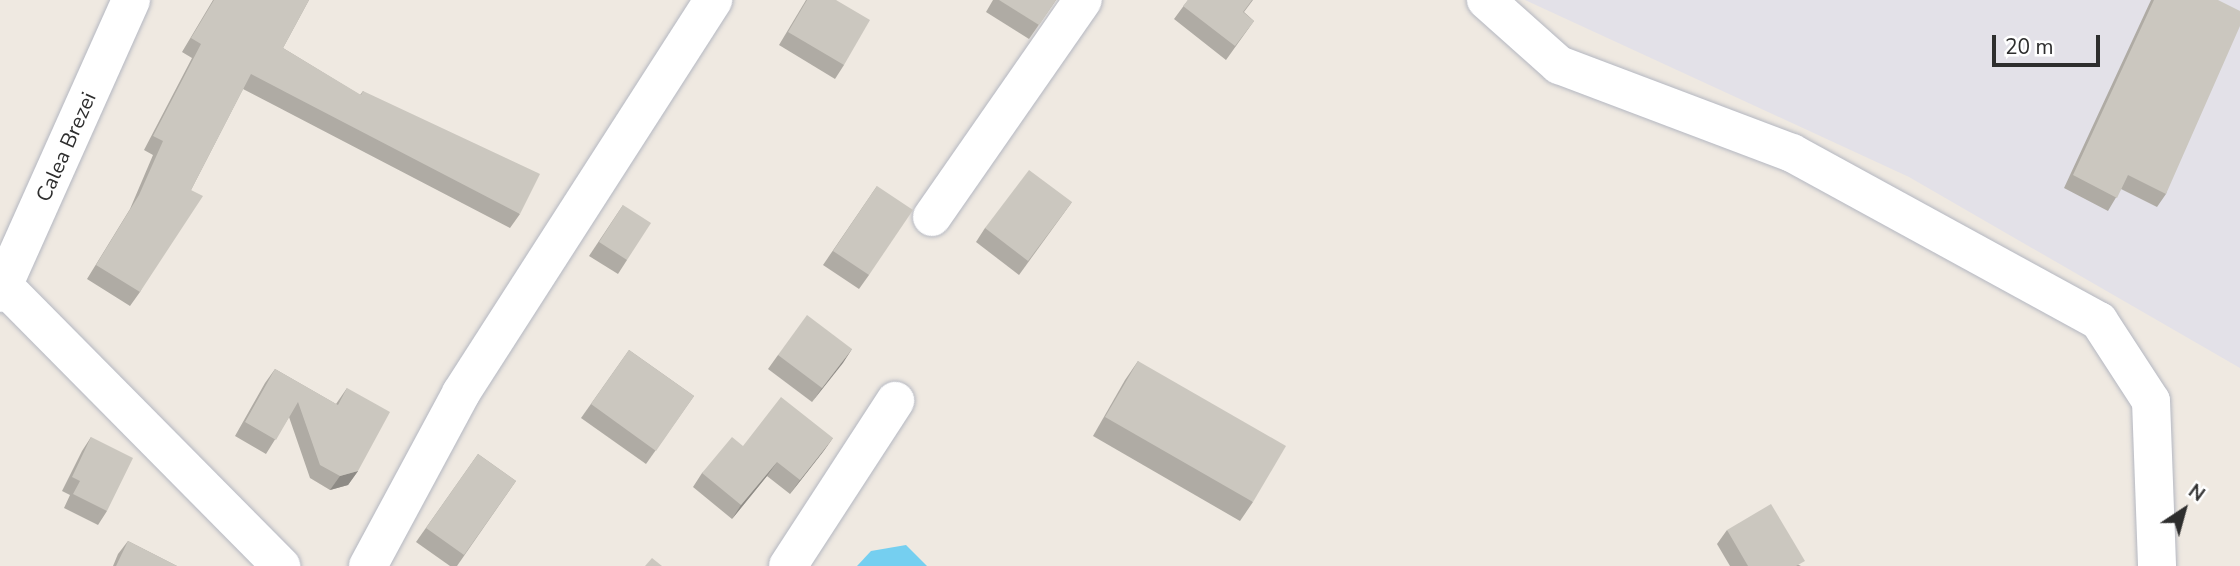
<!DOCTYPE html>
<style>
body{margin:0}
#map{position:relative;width:2240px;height:566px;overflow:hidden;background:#efe9e1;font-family:"Nunito Sans",sans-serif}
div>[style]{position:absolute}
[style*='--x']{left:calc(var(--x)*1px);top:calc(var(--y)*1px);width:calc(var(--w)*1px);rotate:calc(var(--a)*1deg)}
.industrial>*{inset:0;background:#e3e1e8}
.water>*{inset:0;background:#75cff0}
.roads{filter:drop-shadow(0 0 2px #b4b7c1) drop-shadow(0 0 2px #b4b7c1)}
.street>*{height:38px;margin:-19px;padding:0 19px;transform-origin:19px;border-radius:19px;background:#fff}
.secondary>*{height:38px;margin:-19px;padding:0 19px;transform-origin:19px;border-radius:19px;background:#fff}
.wall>*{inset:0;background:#afaba4}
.shaded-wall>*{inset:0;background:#8e8b86}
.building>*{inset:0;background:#cbc7bf}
span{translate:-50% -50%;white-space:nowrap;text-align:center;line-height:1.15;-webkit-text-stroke:6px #fff;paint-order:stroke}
.street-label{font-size:21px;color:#2e2e2e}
.north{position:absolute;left:2149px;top:475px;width:70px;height:70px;-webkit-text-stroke:5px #fff;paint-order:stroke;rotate:36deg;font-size:19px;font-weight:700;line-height:28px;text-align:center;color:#2e2e2e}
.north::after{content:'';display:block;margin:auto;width:24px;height:32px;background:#2e2e2e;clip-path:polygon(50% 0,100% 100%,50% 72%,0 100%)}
.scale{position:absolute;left:1992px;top:35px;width:108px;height:32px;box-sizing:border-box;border:4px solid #2e2e2e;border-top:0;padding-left:9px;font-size:21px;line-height:24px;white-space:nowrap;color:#2e2e2e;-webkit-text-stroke:5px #fff;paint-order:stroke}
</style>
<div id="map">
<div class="industrial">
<i style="clip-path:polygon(1525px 0,2240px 0,2240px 368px,1909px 177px)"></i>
</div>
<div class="water">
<i style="clip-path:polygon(906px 545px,927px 566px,857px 566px,871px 551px)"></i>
</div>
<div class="roads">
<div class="street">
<i style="--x:1486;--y:0;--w:98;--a:41.7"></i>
<i style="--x:1559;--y:65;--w:249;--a:20.7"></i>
<i style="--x:1792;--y:153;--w:350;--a:28.7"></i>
<i style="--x:2099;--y:321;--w:95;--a:57"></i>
<i style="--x:2151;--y:401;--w:165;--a:87.9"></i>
<i style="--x:932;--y:217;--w:264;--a:-55.2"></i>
<i style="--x:0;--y:282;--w:400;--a:45.3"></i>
<i style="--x:368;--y:566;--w:196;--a:-61.7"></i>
<i style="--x:461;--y:393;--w:467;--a:-57.3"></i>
<i style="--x:788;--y:566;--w:197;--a:-57"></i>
</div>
<div class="secondary">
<i style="--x:0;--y:293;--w:321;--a:-65.9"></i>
</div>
</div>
<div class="wall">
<i style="clip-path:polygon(213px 0,309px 0,283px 48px,360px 95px,363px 91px,520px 214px,510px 228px,243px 89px,191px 190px,140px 292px,130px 306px,87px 279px,130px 209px,153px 155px,144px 150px,192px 58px,182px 52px)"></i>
<i style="clip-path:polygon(806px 0,836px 0,844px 65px,835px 79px,779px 45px)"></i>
<i style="clip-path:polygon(993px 0,1056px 0,1029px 39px,986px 12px)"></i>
<i style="clip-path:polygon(1188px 0,1253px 0,1244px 12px,1254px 21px,1226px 60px,1174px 19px)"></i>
<i style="clip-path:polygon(2151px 0,2218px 0,2166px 194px,2157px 207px,2121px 189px,2108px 211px,2064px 188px)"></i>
<i style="clip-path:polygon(877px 186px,869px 275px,859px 289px,823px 265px)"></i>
<i style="clip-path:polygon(1072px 202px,1019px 275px,976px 242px,985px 228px)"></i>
<i style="clip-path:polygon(623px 205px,627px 260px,618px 274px,589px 256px)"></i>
<i style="clip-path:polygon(852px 349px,812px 402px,768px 369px,778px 355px)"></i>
<i style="clip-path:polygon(629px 350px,694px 396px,646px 464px,581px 418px)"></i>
<i style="clip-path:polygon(1138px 361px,1253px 502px,1240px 521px,1093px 436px,1125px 380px)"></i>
<i style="clip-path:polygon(275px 369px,336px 404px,347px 388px,358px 471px,348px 485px,330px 490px,310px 478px,289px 417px,266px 454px,235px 436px,265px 383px)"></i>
<i style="clip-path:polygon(91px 437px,107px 511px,98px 525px,64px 508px,70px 495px,62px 491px,82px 451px)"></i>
<i style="clip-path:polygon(833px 438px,790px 494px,767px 476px,732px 519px,693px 487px,702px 473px,743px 446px)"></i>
<i style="clip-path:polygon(478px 454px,516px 481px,457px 566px,450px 566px,416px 542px)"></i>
<i style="clip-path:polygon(1727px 530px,1801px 566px,1730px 566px,1717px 544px)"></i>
<i style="clip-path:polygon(128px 541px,177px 566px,113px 566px,118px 554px)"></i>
</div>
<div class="shaded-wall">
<i style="clip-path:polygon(852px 349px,843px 363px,812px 402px,822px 388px)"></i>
<i style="clip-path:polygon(833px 438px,823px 452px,790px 494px,800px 480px)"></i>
<i style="clip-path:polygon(777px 462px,767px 476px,732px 519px,741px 505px)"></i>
<i style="clip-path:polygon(358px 471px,348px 485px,330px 490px,340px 476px)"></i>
</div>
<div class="building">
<i style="clip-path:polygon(214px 0,309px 0,283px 48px,361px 95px,363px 91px,540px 174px,520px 214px,251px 74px,191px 190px,203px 196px,140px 292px,96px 265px,139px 195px,163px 141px,153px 136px,201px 44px,191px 38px)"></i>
<i style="clip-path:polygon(807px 0,836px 0,870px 20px,844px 65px,788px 32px)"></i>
<i style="clip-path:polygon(999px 0,1056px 0,1039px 25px)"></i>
<i style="clip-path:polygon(1188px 0,1252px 0,1243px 12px,1254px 21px,1235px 46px,1183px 6px)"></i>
<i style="clip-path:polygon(2154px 0,2218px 0,2240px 11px,2240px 26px,2166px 194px,2128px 175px,2117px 198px,2073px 175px)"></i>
<i style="clip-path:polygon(1029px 170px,1072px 202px,1028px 261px,985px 228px)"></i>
<i style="clip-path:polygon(877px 186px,913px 210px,869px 275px,833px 251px)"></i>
<i style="clip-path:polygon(623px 205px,651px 223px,627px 260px,599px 242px)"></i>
<i style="clip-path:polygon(807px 315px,852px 349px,822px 388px,778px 355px)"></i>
<i style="clip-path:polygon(629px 350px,694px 396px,656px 451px,591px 404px)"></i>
<i style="clip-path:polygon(1138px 361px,1286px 446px,1253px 502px,1105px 417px)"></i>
<i style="clip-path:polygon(275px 369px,338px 405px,347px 388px,390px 412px,358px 471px,340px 476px,320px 465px,298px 402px,276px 440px,245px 422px)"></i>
<i style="clip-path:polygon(781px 397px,833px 438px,800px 480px,777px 462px,741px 505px,702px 473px,732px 437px,743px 446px)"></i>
<i style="clip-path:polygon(91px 437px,133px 458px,107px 511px,73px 494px,80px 481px,72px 477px)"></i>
<i style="clip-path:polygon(478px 454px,516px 481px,464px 555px,426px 528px)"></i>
<i style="clip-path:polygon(1771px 504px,1805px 561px,1796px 566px,1748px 566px,1727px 530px)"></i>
<i style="clip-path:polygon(128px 541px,177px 566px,116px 566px)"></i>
<i style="clip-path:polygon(652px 558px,662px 566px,645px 566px)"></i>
</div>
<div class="street-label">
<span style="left:66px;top:147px;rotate:-66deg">Calea Brezei</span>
</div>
<div class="north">N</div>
<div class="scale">20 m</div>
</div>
